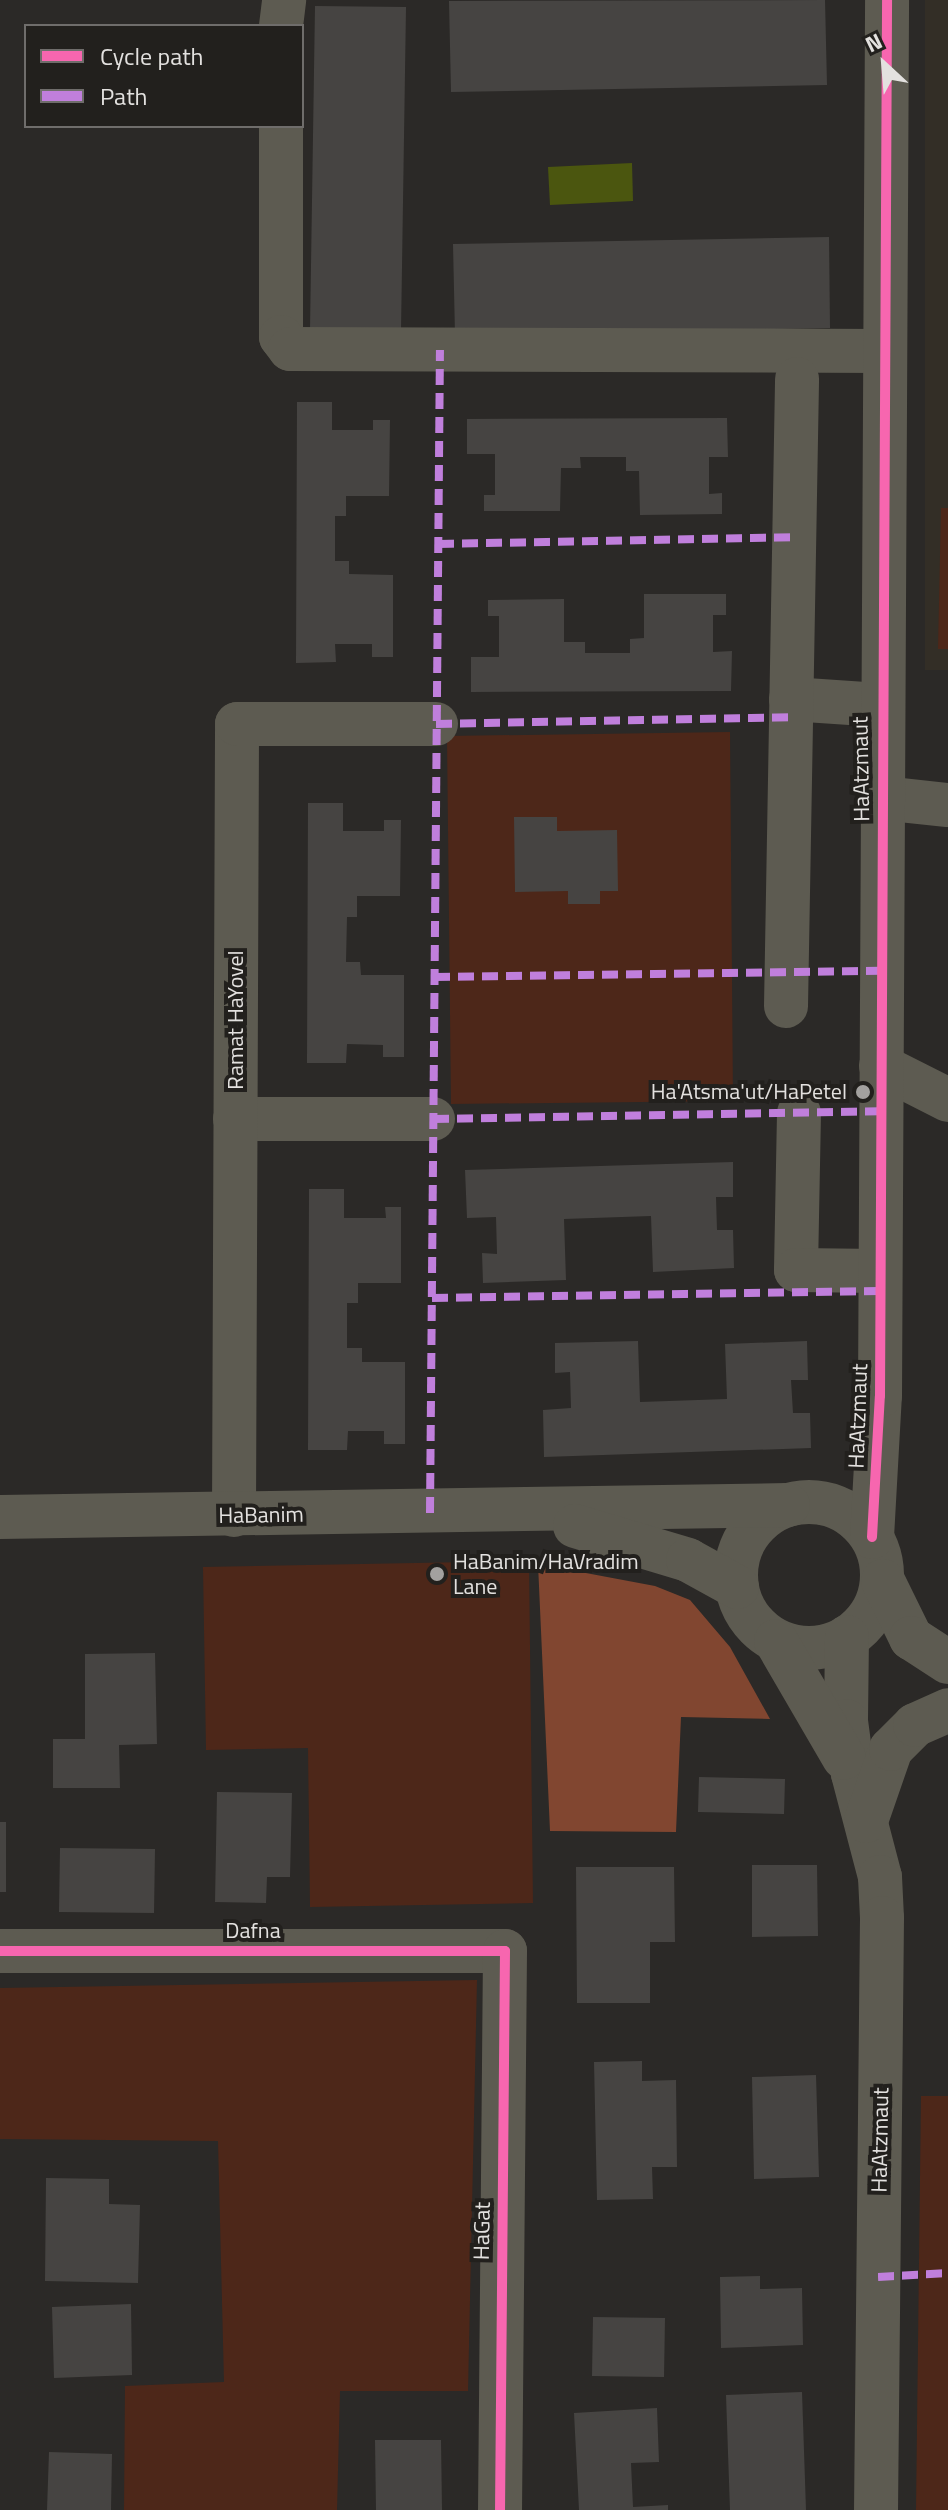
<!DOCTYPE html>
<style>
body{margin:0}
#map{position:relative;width:948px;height:2510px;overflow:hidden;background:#2b2927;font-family:"Titillium Web",sans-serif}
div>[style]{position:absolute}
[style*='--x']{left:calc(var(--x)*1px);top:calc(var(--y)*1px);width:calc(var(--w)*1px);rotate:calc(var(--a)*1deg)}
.built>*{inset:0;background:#332e26}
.green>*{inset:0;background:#4d2719}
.forest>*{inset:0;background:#814630}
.water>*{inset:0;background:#4b560f}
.building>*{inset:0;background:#464442}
.minor>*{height:44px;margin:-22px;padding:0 22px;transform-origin:22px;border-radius:22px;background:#5d5b51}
.minor>.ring{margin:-22px;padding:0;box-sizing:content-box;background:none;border:44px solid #5d5b51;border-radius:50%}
.quiet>*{height:8px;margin-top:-4px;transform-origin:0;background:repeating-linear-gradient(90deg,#c07fdc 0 16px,transparent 0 24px)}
.cycleway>*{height:10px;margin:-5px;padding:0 5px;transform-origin:5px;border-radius:5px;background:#f766af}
.dots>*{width:22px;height:22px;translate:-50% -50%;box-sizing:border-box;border:4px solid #22201d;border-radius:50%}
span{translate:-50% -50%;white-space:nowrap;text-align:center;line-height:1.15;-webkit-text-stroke:8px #22201d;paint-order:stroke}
.street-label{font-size:22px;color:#e3e1df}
.poi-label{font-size:22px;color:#e3e1df}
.right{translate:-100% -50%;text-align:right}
.left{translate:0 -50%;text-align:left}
.legend{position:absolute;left:24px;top:24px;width:280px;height:104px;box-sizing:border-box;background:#22201d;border:2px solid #6f6d6b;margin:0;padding:10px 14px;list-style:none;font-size:24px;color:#e3e1df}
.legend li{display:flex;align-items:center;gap:16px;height:40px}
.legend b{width:40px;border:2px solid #6f6d6b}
.north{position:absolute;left:844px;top:24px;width:80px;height:80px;-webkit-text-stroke:6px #22201d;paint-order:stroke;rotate:334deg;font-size:22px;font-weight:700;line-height:32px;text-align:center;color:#e3e1df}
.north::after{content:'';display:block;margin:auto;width:28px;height:36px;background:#e3e1df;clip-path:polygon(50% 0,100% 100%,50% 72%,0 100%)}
</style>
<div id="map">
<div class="built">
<i style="clip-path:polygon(925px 0,948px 0,948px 670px,925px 670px)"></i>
</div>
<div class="green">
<i style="clip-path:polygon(941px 508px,948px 508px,948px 649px,938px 649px)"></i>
<i style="clip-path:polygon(730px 732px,733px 1101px,451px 1104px,447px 736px)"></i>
<i style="clip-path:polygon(529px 1561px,533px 1903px,310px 1907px,308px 1748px,206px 1750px,203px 1567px)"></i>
<i style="clip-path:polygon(477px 1980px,468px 2391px,340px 2391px,337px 2510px,124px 2510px,125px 2386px,224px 2382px,218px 2141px,0 2139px,0 1988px)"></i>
<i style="clip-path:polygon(921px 2096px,948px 2096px,948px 2510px,916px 2510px)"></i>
</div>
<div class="forest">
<i style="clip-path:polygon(538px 1564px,655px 1586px,690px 1600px,730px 1647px,770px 1719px,681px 1717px,676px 1832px,550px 1831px)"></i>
</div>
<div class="water">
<i style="clip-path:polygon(632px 163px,633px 201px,550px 205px,548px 167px)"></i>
</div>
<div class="building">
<i style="clip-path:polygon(825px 0,827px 85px,451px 92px,449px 1px)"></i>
<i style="clip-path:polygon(315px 6px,406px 7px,401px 331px,310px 330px)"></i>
<i style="clip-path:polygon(829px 237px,830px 328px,455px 335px,453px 244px)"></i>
<i style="clip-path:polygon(297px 402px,332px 402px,332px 430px,373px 430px,373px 420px,390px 420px,389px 496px,346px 496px,346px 516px,335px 516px,335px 561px,349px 561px,349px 574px,393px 575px,393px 657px,372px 657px,372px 644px,335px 644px,336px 662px,296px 663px)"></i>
<i style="clip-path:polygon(727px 418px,728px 457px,709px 457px,709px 494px,722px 493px,722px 514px,640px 515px,639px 471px,626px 471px,626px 457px,580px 457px,581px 468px,561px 468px,560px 511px,484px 511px,484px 495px,495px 495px,495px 454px,467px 454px,467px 419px)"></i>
<i style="clip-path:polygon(644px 594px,726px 594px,726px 615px,713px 615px,713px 652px,732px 651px,731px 691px,471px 692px,471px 657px,499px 657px,499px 616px,488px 616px,488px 600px,564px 599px,564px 642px,585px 642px,585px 653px,630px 653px,630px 639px,644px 638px)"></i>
<i style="clip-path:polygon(308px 803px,343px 803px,343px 831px,384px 831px,384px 820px,401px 820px,400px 896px,357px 896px,357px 917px,347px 917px,346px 962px,360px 962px,361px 975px,404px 975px,404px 1057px,383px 1057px,383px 1045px,347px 1044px,346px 1063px,307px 1063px)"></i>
<i style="clip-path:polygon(514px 817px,557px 817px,557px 831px,617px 830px,618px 891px,600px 891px,600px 904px,568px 904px,568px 891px,515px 892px)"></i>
<i style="clip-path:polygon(733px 1162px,733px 1197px,716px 1197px,717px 1230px,733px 1230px,734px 1268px,653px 1272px,651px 1216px,564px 1219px,566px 1280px,483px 1283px,482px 1253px,497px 1254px,496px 1217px,467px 1218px,465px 1170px)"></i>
<i style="clip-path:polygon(309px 1189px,344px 1189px,344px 1218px,386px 1218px,385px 1207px,401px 1207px,401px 1283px,358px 1283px,358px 1303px,347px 1303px,347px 1348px,362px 1348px,362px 1362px,405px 1362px,405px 1444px,384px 1444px,384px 1431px,348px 1431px,347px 1450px,308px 1450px)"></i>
<i style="clip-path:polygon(638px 1341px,640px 1402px,727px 1399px,725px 1344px,807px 1341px,808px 1380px,791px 1380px,793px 1413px,810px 1413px,811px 1448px,544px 1457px,543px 1410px,571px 1408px,570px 1372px,555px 1373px,555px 1343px)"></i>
<i style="clip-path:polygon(155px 1653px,157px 1744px,119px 1745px,120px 1788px,53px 1788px,53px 1739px,85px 1739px,85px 1654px)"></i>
<i style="clip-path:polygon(699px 1777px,785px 1779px,784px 1814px,698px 1812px)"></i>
<i style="clip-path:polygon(217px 1792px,292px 1793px,290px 1877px,267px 1877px,266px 1903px,215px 1902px)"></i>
<i style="clip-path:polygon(0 1822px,6px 1822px,6px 1892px,0 1892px)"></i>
<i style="clip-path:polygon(60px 1848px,155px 1849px,154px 1913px,59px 1912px)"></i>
<i style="clip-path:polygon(752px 1865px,817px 1865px,818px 1936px,752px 1937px)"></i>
<i style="clip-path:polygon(576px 1867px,674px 1867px,675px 1942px,650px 1942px,650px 2003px,577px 2003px)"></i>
<i style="clip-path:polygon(642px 2061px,642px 2081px,676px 2080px,677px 2167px,652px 2167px,653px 2199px,597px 2200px,594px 2062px)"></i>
<i style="clip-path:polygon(816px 2075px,819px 2177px,754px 2179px,752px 2077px)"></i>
<i style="clip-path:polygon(46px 2178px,109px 2179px,109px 2204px,140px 2205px,138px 2283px,45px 2281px)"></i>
<i style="clip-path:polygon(760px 2276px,760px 2289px,802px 2288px,803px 2345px,721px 2348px,720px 2277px)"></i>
<i style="clip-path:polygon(131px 2304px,132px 2375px,54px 2378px,52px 2307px)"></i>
<i style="clip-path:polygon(593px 2317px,665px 2318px,664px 2377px,592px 2376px)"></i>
<i style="clip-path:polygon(802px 2392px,806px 2510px,730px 2510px,726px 2395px)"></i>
<i style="clip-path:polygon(657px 2408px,659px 2462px,631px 2463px,633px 2507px,668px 2505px,668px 2510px,579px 2510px,574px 2413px)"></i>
<i style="clip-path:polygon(375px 2440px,441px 2440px,442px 2510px,376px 2510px)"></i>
<i style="clip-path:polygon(49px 2452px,112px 2454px,111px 2510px,47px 2510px)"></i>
</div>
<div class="minor">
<i style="--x:281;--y:26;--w:26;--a:-83"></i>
<i style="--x:281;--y:126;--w:211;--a:90"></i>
<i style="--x:281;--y:337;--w:15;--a:53"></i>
<i style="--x:290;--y:349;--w:594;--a:0.19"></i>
<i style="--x:791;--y:699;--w:89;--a:3.9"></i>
<i style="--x:882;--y:798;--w:66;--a:6.1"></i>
<i style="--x:786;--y:1006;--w:627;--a:-88.99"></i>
<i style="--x:881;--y:1066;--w:75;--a:26.9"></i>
<i style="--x:799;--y:1113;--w:157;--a:91.1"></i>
<i style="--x:796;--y:1270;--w:84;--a:0.7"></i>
<i style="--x:235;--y:1119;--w:198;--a:0"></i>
<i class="ring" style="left:736px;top:1502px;width:102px;height:102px"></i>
<i style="--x:234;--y:1515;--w:791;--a:-89.78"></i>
<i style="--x:237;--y:724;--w:199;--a:0"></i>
<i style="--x:0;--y:1517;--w:788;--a:-0.87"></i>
<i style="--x:575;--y:1526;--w:118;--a:16.7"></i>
<i style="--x:688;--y:1560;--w:56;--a:28.9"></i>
<i style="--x:872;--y:1537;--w:141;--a:-86.8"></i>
<i style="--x:880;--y:1396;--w:1396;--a:-89.71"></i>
<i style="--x:883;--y:1581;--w:64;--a:63.8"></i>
<i style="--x:911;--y:1638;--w:44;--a:33"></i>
<i style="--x:847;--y:1637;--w:84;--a:90.7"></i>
<i style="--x:846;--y:1721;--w:53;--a:82.5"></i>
<i style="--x:853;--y:1774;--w:106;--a:75.3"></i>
<i style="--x:880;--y:1877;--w:41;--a:87.2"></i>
<i style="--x:882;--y:1918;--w:592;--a:90.58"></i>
<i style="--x:776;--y:1641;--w:135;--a:59.8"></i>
<i style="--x:866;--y:1821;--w:76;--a:-70.9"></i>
<i style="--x:891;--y:1749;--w:34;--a:-45"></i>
<i style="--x:915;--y:1725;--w:36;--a:-24"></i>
<i style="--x:0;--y:1951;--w:505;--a:0"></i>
<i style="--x:505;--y:1951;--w:559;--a:90.51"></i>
</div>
<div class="quiet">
<i style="--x:438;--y:544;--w:356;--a:-1.1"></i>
<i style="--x:436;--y:724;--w:355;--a:-1.1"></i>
<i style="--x:434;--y:977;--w:447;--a:-0.8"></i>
<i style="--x:433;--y:1119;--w:447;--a:-1"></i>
<i style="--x:432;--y:1298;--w:448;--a:-0.9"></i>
<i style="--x:430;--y:1513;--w:1163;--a:-89.51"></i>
<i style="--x:878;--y:2277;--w:70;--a:-3.3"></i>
</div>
<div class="cycleway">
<i style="--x:872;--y:1537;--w:141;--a:-86.8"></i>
<i style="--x:880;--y:1396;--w:1396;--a:-89.71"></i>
<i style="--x:0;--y:1951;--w:505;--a:0"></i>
<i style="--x:505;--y:1951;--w:559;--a:90.51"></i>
</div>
<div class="dots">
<i style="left:863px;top:1092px;background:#a3a19f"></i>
<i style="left:437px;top:1574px;background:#a3a19f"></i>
</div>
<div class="street-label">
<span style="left:861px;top:769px;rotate:-91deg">HaAtzmaut</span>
<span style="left:236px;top:1020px;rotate:-90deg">Ramat HaYovel</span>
<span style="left:858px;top:1416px;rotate:-88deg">HaAtzmaut</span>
<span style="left:261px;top:1515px;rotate:-1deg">HaBanim</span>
<span style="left:253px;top:1931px">Dafna</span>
<span style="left:880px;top:2140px;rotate:-89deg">HaAtzmaut</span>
<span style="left:482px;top:2231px;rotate:-89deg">HaGat</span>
</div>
<div class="poi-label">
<span class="right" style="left:847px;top:1092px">Ha'Atsma'ut/HaPetel</span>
<span class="left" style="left:453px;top:1574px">HaBanim/HaVradim<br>Lane</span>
</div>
<ul class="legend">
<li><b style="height:10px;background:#f766af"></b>Cycle path</li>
<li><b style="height:10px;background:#c07fdc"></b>Path</li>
</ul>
<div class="north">N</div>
</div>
